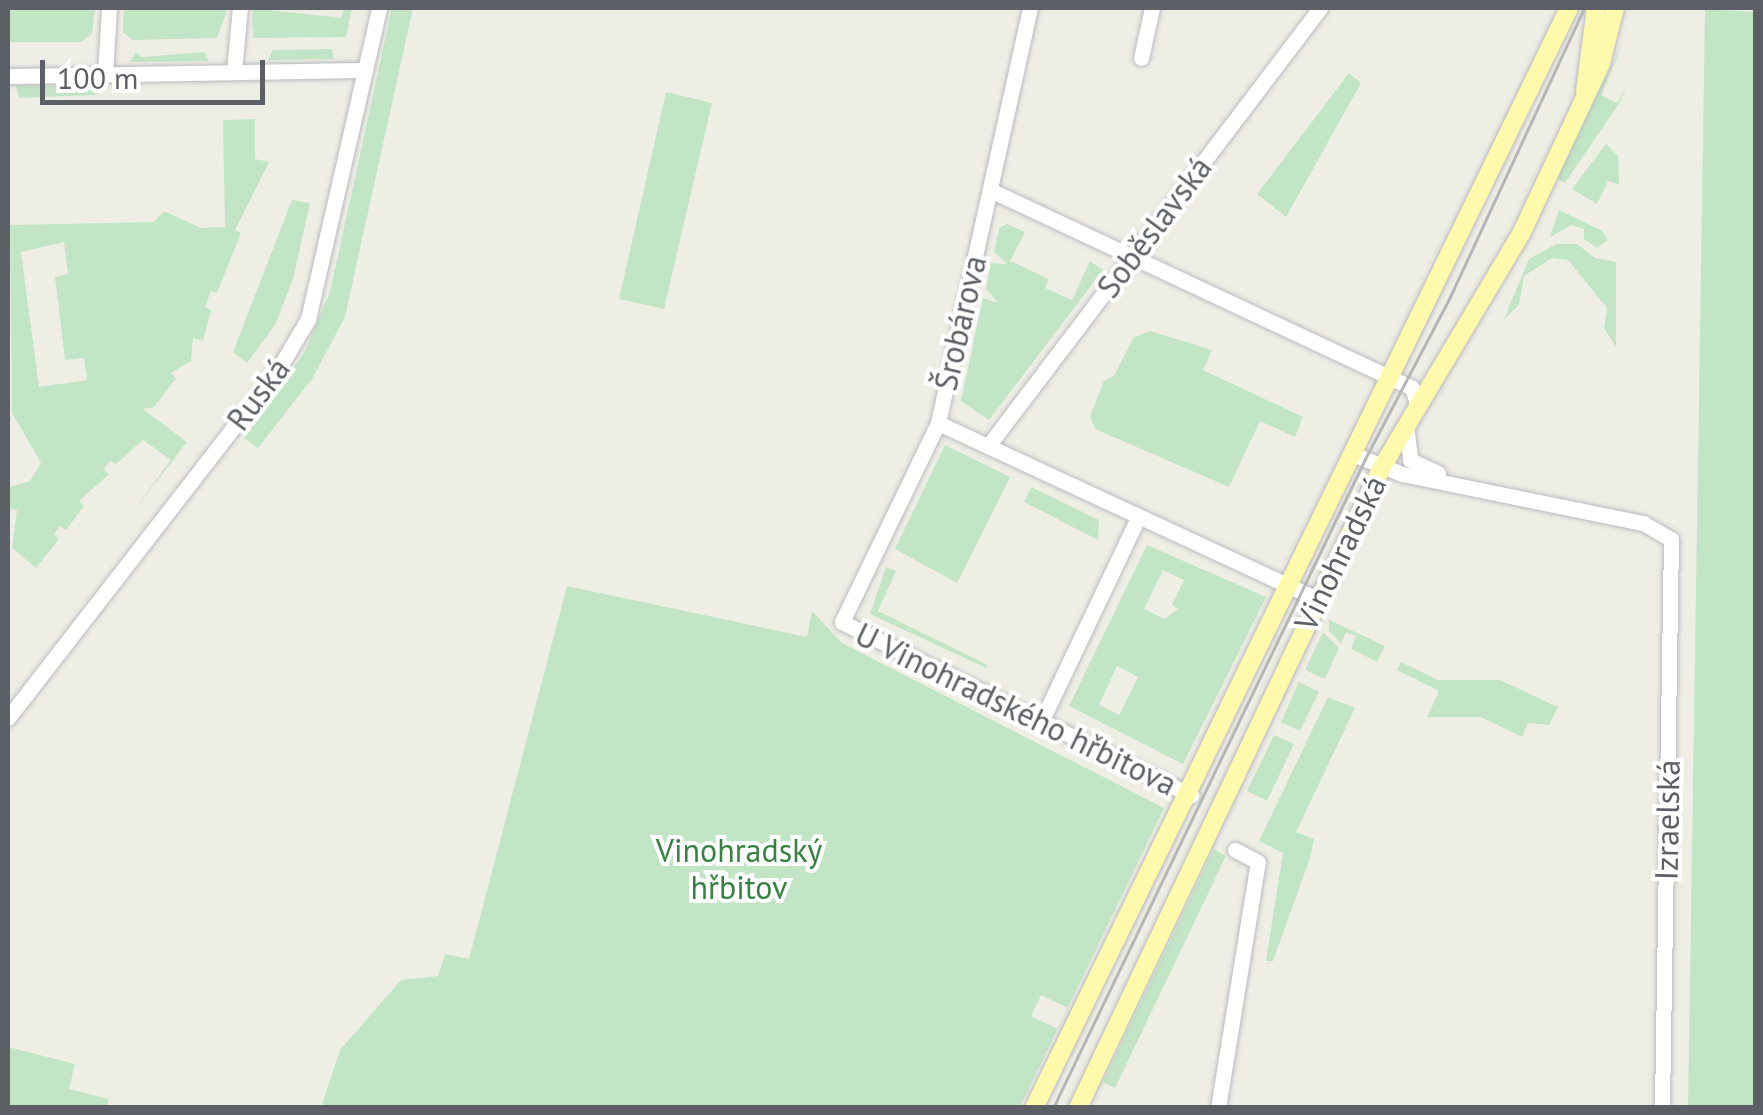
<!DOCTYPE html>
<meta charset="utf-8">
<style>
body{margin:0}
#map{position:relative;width:1763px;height:1115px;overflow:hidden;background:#efeee5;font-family:"PT Sans",sans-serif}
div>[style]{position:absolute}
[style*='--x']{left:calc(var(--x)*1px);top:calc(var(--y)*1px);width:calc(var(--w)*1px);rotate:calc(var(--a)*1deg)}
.green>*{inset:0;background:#c2e6c5}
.roads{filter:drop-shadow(0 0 2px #b9bbc0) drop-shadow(0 0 2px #b9bbc0)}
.minor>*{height:15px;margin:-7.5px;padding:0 7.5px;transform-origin:7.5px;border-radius:7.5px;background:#fff}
.major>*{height:18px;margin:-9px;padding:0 9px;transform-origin:9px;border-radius:9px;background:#fef9ab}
.tram>*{height:2.5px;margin:-1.25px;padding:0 1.25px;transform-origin:1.25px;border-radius:1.25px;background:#b5b6b6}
span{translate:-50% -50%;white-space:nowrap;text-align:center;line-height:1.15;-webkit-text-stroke:8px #fff;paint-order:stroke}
.street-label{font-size:32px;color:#5c5f65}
.park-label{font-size:32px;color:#368341}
.frame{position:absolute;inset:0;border:10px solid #5c5f65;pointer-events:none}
.scale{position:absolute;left:40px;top:60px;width:225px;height:45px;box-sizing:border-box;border:5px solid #5c5f65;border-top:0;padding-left:12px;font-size:30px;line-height:35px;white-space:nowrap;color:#5c5f65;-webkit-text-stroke:8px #fff;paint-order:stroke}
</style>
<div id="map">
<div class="green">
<i style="clip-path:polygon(8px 8px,95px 8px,92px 34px,81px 42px,8px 42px)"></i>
<i style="clip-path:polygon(124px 8px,228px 8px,217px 38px,132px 40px,123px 32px)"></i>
<i style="clip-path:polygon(252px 8px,341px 18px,344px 8px,352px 8px,346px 37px,253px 38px)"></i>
<i style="clip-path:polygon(392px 8px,413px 8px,345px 317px,312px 379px,258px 448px,244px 438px,304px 353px,330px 292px)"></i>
<i style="clip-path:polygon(1705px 9px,1756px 12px,1755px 1108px,1688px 1107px)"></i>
<i style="clip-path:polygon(1624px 40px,1601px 95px,1617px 103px,1627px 86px,1620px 102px,1565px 183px,1557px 179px)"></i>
<i style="clip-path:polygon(332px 49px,334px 59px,268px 60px,273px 50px)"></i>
<i style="clip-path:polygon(136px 52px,142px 57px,204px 52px,209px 61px,130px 62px)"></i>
<i style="clip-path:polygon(1349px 73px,1361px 83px,1286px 217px,1257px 194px)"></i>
<i style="clip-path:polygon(16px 85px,95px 87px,95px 95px,19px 98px)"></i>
<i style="clip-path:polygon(666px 92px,712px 103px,664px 309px,619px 299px)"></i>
<i style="clip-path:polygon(evenodd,255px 119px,255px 159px,269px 162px,235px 230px,241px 233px,217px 293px,211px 291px,205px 307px,211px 310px,203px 341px,193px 338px,191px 361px,171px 373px,176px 378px,154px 407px,143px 409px,187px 442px,126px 521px,171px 460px,143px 440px,116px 464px,110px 461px,104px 469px,109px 474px,79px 501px,84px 506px,66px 530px,60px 526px,54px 534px,59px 539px,36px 568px,12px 548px,17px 510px,9px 509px,10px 487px,30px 481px,41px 463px,12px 413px,10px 225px,154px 222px,164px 211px,201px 228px,225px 227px,223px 120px,255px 119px,64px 242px,68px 274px,55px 277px,65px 360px,84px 358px,87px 380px,39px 387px,21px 252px,64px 242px)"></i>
<i style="clip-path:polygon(1606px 144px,1618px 156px,1619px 185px,1608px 181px,1597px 204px,1572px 189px)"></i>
<i style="clip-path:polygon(292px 200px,310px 203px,293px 279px,275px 325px,247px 363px,233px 352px)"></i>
<i style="clip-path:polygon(1559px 210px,1602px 231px,1608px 240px,1597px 248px,1584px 239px,1584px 229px,1572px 225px,1550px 237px)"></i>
<i style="clip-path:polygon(1007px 224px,1025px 232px,1010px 261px,1049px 279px,1045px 288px,1072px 300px,1090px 261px,1103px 270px,989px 420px,961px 401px,983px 298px,998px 303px,986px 289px,991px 263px,1007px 264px,994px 252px,999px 228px)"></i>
<i style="clip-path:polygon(1577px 244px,1595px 258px,1616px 262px,1616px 347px,1604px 328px,1607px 308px,1568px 260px,1552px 258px,1524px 276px,1519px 305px,1504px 319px,1529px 259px,1556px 244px)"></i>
<i style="clip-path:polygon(1150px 331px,1212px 350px,1203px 370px,1303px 417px,1295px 437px,1260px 421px,1229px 487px,1095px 429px,1090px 416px,1104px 381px,1114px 376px,1134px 337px)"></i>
<i style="clip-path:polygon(945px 445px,1010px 477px,957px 583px,895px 549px)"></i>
<i style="clip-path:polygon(1031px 487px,1099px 520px,1098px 540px,1024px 502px)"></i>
<i style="clip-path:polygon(evenodd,1147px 545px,1266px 597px,1183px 764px,1069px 706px,1147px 545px,1163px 570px,1184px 580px,1172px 605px,1178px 609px,1165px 619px,1144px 609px,1163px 570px,1147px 545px,1117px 666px,1138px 677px,1119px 715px,1099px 705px,1117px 666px)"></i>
<i style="clip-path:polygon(886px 567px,896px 571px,878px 611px,988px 665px,986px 668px,870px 614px)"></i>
<i style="clip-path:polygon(evenodd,567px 586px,807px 637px,812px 611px,842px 643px,1164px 808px,1020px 1107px,321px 1107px,340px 1050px,401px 980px,438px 976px,445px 954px,469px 959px,567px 586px,1041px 995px,1068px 1008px,1058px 1029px,1031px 1016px,1041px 995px)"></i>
<i style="clip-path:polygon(1329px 620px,1385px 646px,1377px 662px,1351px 649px,1356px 636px,1346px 632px,1341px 643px,1329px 631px)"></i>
<i style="clip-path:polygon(1323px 632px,1339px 648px,1325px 679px,1305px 670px)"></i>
<i style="clip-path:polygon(1401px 662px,1438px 680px,1500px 680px,1558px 707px,1549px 725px,1528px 723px,1522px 737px,1481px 717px,1427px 717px,1439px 691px,1397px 670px)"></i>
<i style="clip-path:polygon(1299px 682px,1319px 692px,1300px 731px,1281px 722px)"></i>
<i style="clip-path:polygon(1328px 697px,1355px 708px,1296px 832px,1314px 839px,1310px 858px,1273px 961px,1266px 961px,1283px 853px,1259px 841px)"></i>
<i style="clip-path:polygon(1274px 735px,1294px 744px,1267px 801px,1247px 791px)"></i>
<i style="clip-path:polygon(1214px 849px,1226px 856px,1115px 1088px,1103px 1082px)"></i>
<i style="clip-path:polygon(8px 1047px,75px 1064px,69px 1089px,109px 1099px,107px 1107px,8px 1107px)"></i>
</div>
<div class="roads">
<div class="minor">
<i style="--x:1030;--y:8;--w:425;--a:102.5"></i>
<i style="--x:938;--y:423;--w:221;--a:115.8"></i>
<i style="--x:842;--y:622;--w:390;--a:26.4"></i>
<i style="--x:1141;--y:58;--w:51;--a:-77.6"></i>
<i style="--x:234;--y:71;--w:63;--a:-84.6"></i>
<i style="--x:105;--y:74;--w:66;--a:-86.5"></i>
<i style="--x:8;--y:76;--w:357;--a:-1"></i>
<i style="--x:990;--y:190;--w:466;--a:25.1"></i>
<i style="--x:1412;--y:388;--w:16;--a:72"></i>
<i style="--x:938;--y:423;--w:419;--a:24.9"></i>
<i style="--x:1406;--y:425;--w:35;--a:83"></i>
<i style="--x:1410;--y:460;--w:31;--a:25"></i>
<i style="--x:988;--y:446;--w:550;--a:-52.84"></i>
<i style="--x:1353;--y:454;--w:53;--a:22.2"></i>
<i style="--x:1402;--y:474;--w:246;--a:11.5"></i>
<i style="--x:1643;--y:523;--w:32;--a:30"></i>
<i style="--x:1671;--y:539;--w:569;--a:90.91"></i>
<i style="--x:8;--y:718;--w:437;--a:-52.2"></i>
<i style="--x:276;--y:373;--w:63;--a:-59.3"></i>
<i style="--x:308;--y:319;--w:319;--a:-77.1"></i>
<i style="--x:1041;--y:722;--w:228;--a:-64.6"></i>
<i style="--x:1218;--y:1108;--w:249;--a:-80.8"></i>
<i style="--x:1258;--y:862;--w:26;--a:-152"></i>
</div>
<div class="major">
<i style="--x:1585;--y:91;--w:84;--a:-82.5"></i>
<i style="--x:1034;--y:1108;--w:1223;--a:-64.06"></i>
<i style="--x:1078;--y:1108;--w:709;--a:-64.63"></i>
<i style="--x:1382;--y:467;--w:271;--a:-59.2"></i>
<i style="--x:1521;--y:234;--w:189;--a:-64.9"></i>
<i style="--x:1601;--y:63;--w:57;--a:-75.7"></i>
</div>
</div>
<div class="tram">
<i style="--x:1053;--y:1108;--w:720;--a:-64.32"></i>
<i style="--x:1365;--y:459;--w:183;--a:-62.3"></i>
<i style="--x:1450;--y:297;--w:319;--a:-65.1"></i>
</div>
<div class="street-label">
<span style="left:1154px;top:227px;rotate:-53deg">Soběslavská</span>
<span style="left:960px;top:323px;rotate:-77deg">Šrobárova</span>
<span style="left:258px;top:394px;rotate:-53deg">Ruská</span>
<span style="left:1340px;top:553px;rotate:-64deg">Vinohradská</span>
<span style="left:1016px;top:709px;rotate:26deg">U Vinohradského hřbitova</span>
<span style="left:1667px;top:820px;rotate:-89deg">Izraelská</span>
</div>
<div class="park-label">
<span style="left:739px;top:869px">Vinohradský<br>hřbitov</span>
</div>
<div class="frame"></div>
<div class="scale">100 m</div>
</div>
